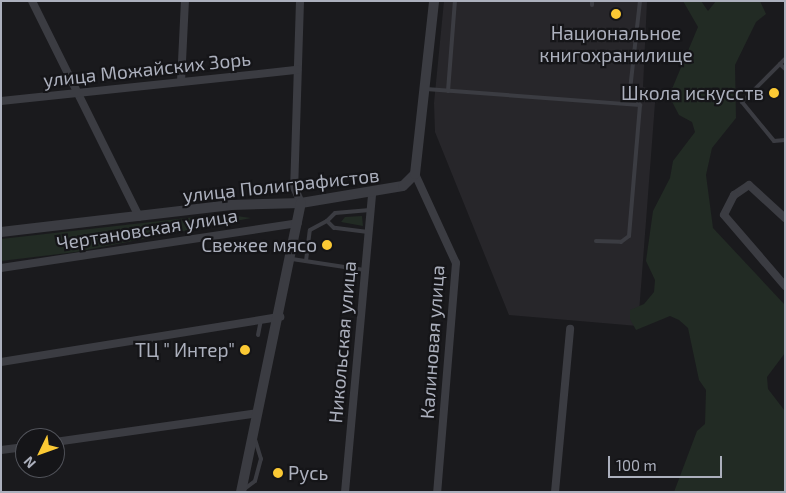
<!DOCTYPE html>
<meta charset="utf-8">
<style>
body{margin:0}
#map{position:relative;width:786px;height:493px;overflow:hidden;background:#1a1a1d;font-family:"Exo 2",sans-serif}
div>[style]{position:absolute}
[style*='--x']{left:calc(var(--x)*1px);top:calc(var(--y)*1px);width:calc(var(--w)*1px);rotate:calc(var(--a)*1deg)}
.built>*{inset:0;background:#27262a}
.green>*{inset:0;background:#222b24}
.service>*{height:4px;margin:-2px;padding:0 2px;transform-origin:2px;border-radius:2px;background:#3b3c42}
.minor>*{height:8px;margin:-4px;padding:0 4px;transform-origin:4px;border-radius:4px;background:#3b3c42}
.tertiary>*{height:10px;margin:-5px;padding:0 5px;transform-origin:5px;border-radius:5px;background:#3b3c42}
.dots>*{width:14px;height:14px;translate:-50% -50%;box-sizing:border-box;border:2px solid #151518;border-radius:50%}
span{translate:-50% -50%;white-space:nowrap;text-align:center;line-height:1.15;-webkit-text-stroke:4.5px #151518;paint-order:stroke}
.poi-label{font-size:19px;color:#acb0bd}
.right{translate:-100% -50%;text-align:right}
.left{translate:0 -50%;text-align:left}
.street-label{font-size:19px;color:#acb0bd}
.frame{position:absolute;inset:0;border:2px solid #acb0bd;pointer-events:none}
.north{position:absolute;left:15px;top:428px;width:50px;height:50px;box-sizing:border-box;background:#151518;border:1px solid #51535a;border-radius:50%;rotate:228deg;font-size:14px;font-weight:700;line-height:20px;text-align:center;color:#acb0bd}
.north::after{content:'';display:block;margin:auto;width:18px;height:22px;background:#fbc934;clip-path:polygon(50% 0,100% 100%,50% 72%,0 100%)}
.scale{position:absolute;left:608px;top:456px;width:114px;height:22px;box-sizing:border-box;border:2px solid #acb0bd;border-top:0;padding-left:6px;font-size:15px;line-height:18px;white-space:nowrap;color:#acb0bd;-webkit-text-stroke:4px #151518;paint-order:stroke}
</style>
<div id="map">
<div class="built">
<i style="clip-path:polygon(444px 1px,647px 1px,643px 87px,656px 90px,638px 326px,509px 315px,435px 132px,434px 103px)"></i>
</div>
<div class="green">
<i style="clip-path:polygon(683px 1px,701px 1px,708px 11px,716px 1px,760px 1px,766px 14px,756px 22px,735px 65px,736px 118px,712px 148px,706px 175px,713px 228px,785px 305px,785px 353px,767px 377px,768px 389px,785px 411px,785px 492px,674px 492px,697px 431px,705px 424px,706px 390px,699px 380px,688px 328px,679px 320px,670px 316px,636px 330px,630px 319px,630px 310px,644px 304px,654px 292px,655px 280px,646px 261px,653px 211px,670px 178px,673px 161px,695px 132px,692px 122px,679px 115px,669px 96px,698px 27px)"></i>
<i style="clip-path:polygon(222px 214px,251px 218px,76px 252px,1px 261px,1px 239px)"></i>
<i style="clip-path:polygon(362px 216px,363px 226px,341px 222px,345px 217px)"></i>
</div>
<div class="service">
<i style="--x:592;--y:5;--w:4;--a:-90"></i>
<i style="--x:785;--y:59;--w:61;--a:135"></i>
<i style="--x:742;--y:102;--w:50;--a:50.6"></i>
<i style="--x:774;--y:141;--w:11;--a:-5"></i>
<i style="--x:780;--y:64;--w:7;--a:45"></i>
<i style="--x:426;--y:89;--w:215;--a:4.3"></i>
<i style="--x:448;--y:91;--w:90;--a:-85.6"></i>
<i style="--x:368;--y:232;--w:34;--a:-173"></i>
<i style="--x:334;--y:228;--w:10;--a:-135"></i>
<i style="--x:327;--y:221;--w:11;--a:-45"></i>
<i style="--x:335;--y:213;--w:35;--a:-5"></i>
<i style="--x:596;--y:241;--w:25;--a:2"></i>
<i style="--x:621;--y:242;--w:10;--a:-37"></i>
<i style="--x:629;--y:236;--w:131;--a:-85.2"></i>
<i style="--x:640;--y:105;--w:18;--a:-124"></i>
<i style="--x:630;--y:90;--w:90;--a:-83.6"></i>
<i style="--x:292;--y:259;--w:73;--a:8.7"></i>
<i style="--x:306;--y:261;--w:31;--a:-83"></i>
<i style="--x:310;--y:230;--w:19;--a:-28"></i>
<i style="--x:258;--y:335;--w:15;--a:-79"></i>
<i style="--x:243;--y:490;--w:15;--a:-37"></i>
<i style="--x:255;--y:481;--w:23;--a:-75"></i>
<i style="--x:261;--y:459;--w:24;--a:-107"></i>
</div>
<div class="minor">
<i style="--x:32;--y:1;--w:241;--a:63.6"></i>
<i style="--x:300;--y:1;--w:186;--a:91.8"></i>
<i style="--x:294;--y:187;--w:17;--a:66"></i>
<i style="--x:181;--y:82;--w:81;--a:-87.2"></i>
<i style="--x:1;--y:101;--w:298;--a:-6"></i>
<i style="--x:415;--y:174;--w:98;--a:65.3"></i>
<i style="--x:456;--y:263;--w:230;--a:94.7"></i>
<i style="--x:785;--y:218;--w:49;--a:-137.5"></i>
<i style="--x:749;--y:185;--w:18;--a:146"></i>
<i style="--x:734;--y:195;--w:22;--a:117"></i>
<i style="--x:724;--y:215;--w:94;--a:49.3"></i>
<i style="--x:1;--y:268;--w:300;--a:-8.6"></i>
<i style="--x:1;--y:362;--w:283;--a:-9.2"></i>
<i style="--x:55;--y:442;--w:205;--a:-8.1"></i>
<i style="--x:1;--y:450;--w:24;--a:-7"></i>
<i style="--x:345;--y:492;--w:299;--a:-84.8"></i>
<i style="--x:555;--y:492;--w:164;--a:-84.7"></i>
</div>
<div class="tertiary">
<i style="--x:1;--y:232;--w:232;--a:-6.7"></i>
<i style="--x:231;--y:205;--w:70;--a:-1.6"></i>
<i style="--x:301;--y:203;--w:103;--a:-9.5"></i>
<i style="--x:403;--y:186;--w:17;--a:-45"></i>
<i style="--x:415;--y:174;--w:174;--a:-83.7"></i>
<i style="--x:241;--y:492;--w:295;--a:-78.3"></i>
</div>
<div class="dots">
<i style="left:616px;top:14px;background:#fbc934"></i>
<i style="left:774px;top:93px;background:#fbc934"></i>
<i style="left:327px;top:245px;background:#fbc934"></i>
<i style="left:245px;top:350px;background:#fbc934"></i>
<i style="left:278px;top:473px;background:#fbc934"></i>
</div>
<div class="poi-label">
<span style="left:616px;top:44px">Национальное<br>книгохранилище</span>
<span class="right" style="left:764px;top:93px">Школа искусств</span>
<span class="right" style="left:317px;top:245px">Свежее мясо</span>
<span class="right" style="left:235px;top:350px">ТЦ " Интер"</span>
<span class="left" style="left:288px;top:473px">Русь</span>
</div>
<div class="street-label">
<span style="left:147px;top:69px;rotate:-6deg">улица Можайских Зорь</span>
<span style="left:281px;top:185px;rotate:-6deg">улица Полиграфистов</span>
<span style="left:147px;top:229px;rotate:-9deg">Чертановская улица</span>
<span style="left:342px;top:342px;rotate:-85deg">Никольская улица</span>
<span style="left:432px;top:342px;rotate:-86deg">Калиновая улица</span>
</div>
<div class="frame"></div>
<div class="north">N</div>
<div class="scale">100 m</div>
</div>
